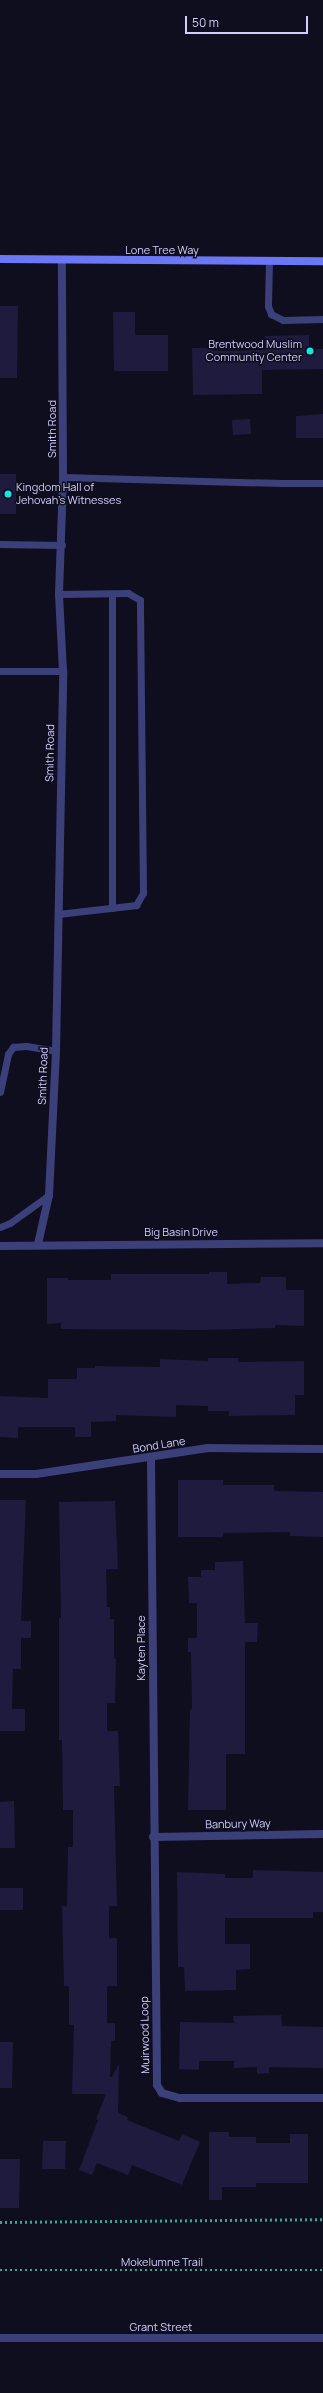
<!DOCTYPE html>
<style>
body{margin:0}
#map{position:relative;width:323px;height:2393px;overflow:hidden;background:#0f0e1e;font-family:Manrope,sans-serif}
div>[style]{position:absolute}
[style*='--x']{left:calc(var(--x)*1px);top:calc(var(--y)*1px);width:calc(var(--w)*1px);rotate:calc(var(--a)*1deg)}
.building>*{inset:0;background:#1e1b3e}
.path>*{height:2.5px;margin-top:-1.25px;transform-origin:0;background:repeating-linear-gradient(90deg,#36a895 0 2px,transparent 0 5px)}
.service>*{height:7px;margin:-3.5px;padding:0 3.5px;transform-origin:3.5px;border-radius:3.5px;background:#3c407a}
.minor>*{height:8px;margin:-4px;padding:0 4px;transform-origin:4px;border-radius:4px;background:#3c407a}
.tertiary>*{height:8px;margin:-4px;padding:0 4px;transform-origin:4px;border-radius:4px;background:#3c407a}
.secondary>*{height:8px;margin:-4px;padding:0 4px;transform-origin:4px;border-radius:4px;background:#6c77f5}
.dots>*{width:11px;height:11px;translate:-50% -50%;box-sizing:border-box;border:2px solid #0f0e1e;border-radius:50%}
span{translate:-50% -50%;white-space:nowrap;text-align:center;line-height:1.15;-webkit-text-stroke:3px #0f0e1e;paint-order:stroke}
.street-label{font-size:11px;color:#cfcefc}
.poi-label{font-size:11px;color:#cfcefc}
.right{translate:-100% -50%;text-align:right}
.left{translate:0 -50%;text-align:left}
.scale{position:absolute;left:185px;top:16px;width:123px;height:18px;box-sizing:border-box;border:2px solid #cfcefc;border-top:0;padding-left:5px;font-size:12px;line-height:14px;white-space:nowrap;color:#cfcefc;-webkit-text-stroke:3px #0f0e1e;paint-order:stroke}
</style>
<div id="map">
<div class="building">
<i style="clip-path:polygon(0 306px,18px 306px,17px 378px,0 378px)"></i>
<i style="clip-path:polygon(113px 312px,135px 312px,135px 335px,168px 335px,168px 371px,114px 371px)"></i>
<i style="clip-path:polygon(309px 335px,309px 349px,323px 349px,323px 369px,262px 370px,262px 394px,193px 395px,192px 348px,213px 348px,213px 351px,265px 350px,265px 336px)"></i>
<i style="clip-path:polygon(323px 414px,323px 438px,296px 438px,296px 416px)"></i>
<i style="clip-path:polygon(250px 419px,251px 434px,233px 435px,232px 420px)"></i>
<i style="clip-path:polygon(0 474px,16px 474px,16px 514px,0 514px)"></i>
<i style="clip-path:polygon(209px 1272px,227px 1272px,227px 1284px,260px 1283px,261px 1277px,286px 1277px,286px 1290px,304px 1290px,304px 1326px,275px 1325px,275px 1328px,204px 1330px,61px 1329px,61px 1323px,47px 1324px,47px 1278px,68px 1278px,68px 1280px,111px 1280px,111px 1274px,209px 1274px)"></i>
<i style="clip-path:polygon(208px 1358px,238px 1358px,238px 1362px,304px 1361px,304px 1395px,295px 1395px,295px 1415px,229px 1416px,229px 1411px,208px 1411px,208px 1406px,176px 1405px,176px 1417px,116px 1415px,116px 1421px,91px 1422px,91px 1437px,75px 1437px,75px 1427px,18px 1427px,18px 1438px,0 1437px,0 1396px,48px 1398px,48px 1379px,77px 1379px,77px 1368px,95px 1368px,95px 1366px,160px 1367px,160px 1359px,208px 1361px)"></i>
<i style="clip-path:polygon(178px 1480px,223px 1480px,223px 1485px,274px 1485px,274px 1491px,323px 1492px,323px 1537px,290px 1536px,290px 1532px,223px 1533px,223px 1537px,178px 1537px)"></i>
<i style="clip-path:polygon(0 1500px,26px 1500px,21px 1621px,31px 1621px,31px 1638px,21px 1638px,21px 1669px,13px 1669px,12px 1709px,25px 1709px,25px 1731px,0 1731px)"></i>
<i style="clip-path:polygon(115px 1501px,118px 1569px,106px 1569px,107px 1607px,110px 1607px,110px 1619px,114px 1619px,114px 1659px,116px 1659px,115px 1703px,107px 1703px,107px 1731px,118px 1731px,120px 1786px,114px 1786px,117px 1906px,109px 1906px,109px 1938px,117px 1938px,117px 1986px,107px 1986px,107px 2023px,115px 2023px,115px 2041px,111px 2041px,110px 2077px,112px 2077px,119px 2064px,118px 2113px,128px 2117px,127px 2120px,179px 2141px,182px 2134px,200px 2142px,182px 2185px,132px 2165px,128px 2175px,97px 2163px,92px 2175px,79px 2170px,98px 2120px,96px 2119px,106px 2094px,72px 2094px,74px 2025px,69px 2025px,69px 1986px,64px 1986px,62px 1906px,67px 1906px,68px 1847px,73px 1847px,73px 1810px,63px 1810px,62px 1740px,59px 1740px,59px 1618px,61px 1618px,59px 1502px)"></i>
<i style="clip-path:polygon(243px 1561px,245px 1623px,258px 1623px,257px 1642px,245px 1642px,245px 1754px,226px 1754px,226px 1810px,188px 1810px,190px 1709px,192px 1710px,191px 1652px,188px 1652px,188px 1638px,197px 1638px,197px 1603px,189px 1603px,188px 1577px,201px 1577px,201px 1570px,215px 1570px,215px 1562px)"></i>
<i style="clip-path:polygon(14px 1801px,15px 1848px,0 1848px,0 1802px)"></i>
<i style="clip-path:polygon(253px 1870px,323px 1872px,323px 1912px,313px 1912px,313px 1918px,225px 1918px,225px 1944px,250px 1944px,250px 1969px,236px 1970px,236px 1990px,185px 1991px,184px 1967px,178px 1967px,177px 1872px,225px 1874px,225px 1878px,253px 1878px)"></i>
<i style="clip-path:polygon(0 1888px,23px 1888px,23px 1910px,0 1910px)"></i>
<i style="clip-path:polygon(281px 2015px,282px 2026px,323px 2027px,323px 2068px,269px 2067px,269px 2073px,257px 2074px,257px 2067px,234px 2068px,234px 2061px,199px 2061px,199px 2070px,179px 2069px,180px 2022px,234px 2023px,233px 2016px)"></i>
<i style="clip-path:polygon(0 2042px,13px 2042px,12px 2088px,0 2088px)"></i>
<i style="clip-path:polygon(209px 2132px,229px 2132px,229px 2137px,256px 2137px,256px 2143px,290px 2143px,290px 2134px,308px 2134px,308px 2183px,256px 2183px,256px 2187px,222px 2187px,222px 2200px,209px 2200px)"></i>
<i style="clip-path:polygon(43px 2141px,66px 2141px,65px 2169px,42px 2169px)"></i>
<i style="clip-path:polygon(0 2159px,20px 2159px,19px 2208px,0 2208px)"></i>
</div>
<div class="path">
<i style="--x:0;--y:2222;--w:323;--a:-0.5"></i>
<i style="--x:0;--y:2270;--w:323;--a:0"></i>
</div>
<div class="service">
<i style="--x:269;--y:261;--w:45;--a:91.3"></i>
<i style="--x:268;--y:306;--w:9;--a:69"></i>
<i style="--x:271;--y:314;--w:13;--a:27"></i>
<i style="--x:283;--y:320;--w:40;--a:-1.4"></i>
<i style="--x:63;--y:477;--w:219;--a:1.6"></i>
<i style="--x:282;--y:483;--w:41;--a:0"></i>
<i style="--x:0;--y:544;--w:62;--a:0.9"></i>
<i style="--x:112;--y:594;--w:314;--a:90"></i>
<i style="--x:0;--y:671;--w:63;--a:0"></i>
<i style="--x:58;--y:914;--w:79;--a:-6.6"></i>
<i style="--x:136;--y:905;--w:14;--a:-60"></i>
<i style="--x:143;--y:893;--w:293;--a:-90.6"></i>
<i style="--x:140;--y:600;--w:14;--a:-150"></i>
<i style="--x:128;--y:593;--w:69;--a:179.2"></i>
<i style="--x:0;--y:1092;--w:39;--a:-78"></i>
<i style="--x:8;--y:1054;--w:9;--a:-54"></i>
<i style="--x:13;--y:1047;--w:13;--a:-4"></i>
<i style="--x:26;--y:1046;--w:30;--a:9"></i>
<i style="--x:0;--y:1227;--w:11;--a:-22"></i>
<i style="--x:10;--y:1223;--w:48;--a:-35.7"></i>
</div>
<div class="minor">
<i style="--x:38;--y:1244;--w:50;--a:-77.3"></i>
<i style="--x:49;--y:1195;--w:144;--a:-87.2"></i>
<i style="--x:56;--y:1051;--w:380;--a:-88.9"></i>
<i style="--x:63;--y:671;--w:77;--a:-93"></i>
<i style="--x:59;--y:594;--w:117;--a:-88"></i>
<i style="--x:63;--y:477;--w:217;--a:-90.3"></i>
<i style="--x:0;--y:1246;--w:323;--a:-0.5"></i>
<i style="--x:151;--y:1458;--w:627;--a:89.45"></i>
<i style="--x:157;--y:2085;--w:9;--a:58"></i>
<i style="--x:162;--y:2093;--w:19;--a:16"></i>
<i style="--x:180;--y:2098;--w:143;--a:0"></i>
<i style="--x:0;--y:1474;--w:36;--a:0"></i>
<i style="--x:36;--y:1474;--w:174;--a:-8.6"></i>
<i style="--x:208;--y:1448;--w:115;--a:0.5"></i>
<i style="--x:153;--y:1837;--w:170;--a:-1"></i>
</div>
<div class="tertiary">
<i style="--x:0;--y:2338;--w:323;--a:0"></i>
</div>
<div class="secondary">
<i style="--x:0;--y:259;--w:323;--a:0.4"></i>
</div>
<div class="dots">
<i style="left:310px;top:351px;background:#10e6e4"></i>
<i style="left:8px;top:494px;background:#10e6e4"></i>
</div>
<div class="street-label">
<span style="left:162px;top:250px">Lone Tree Way</span>
<span style="left:52px;top:429px;rotate:-90deg">Smith Road</span>
<span style="left:50px;top:753px;rotate:-89deg">Smith Road</span>
<span style="left:43px;top:1076px;rotate:-88deg">Smith Road</span>
<span style="left:181px;top:1232px">Big Basin Drive</span>
<span style="left:159px;top:1445px;rotate:-9deg">Bond Lane</span>
<span style="left:141px;top:1648px;rotate:-90deg">Kayten Place</span>
<span style="left:238px;top:1824px;rotate:-1deg">Banbury Way</span>
<span style="left:145px;top:2035px;rotate:-91deg">Muirwood Loop</span>
<span style="left:162px;top:2262px">Mokelumne Trail</span>
<span style="left:161px;top:2327px">Grant Street</span>
</div>
<div class="poi-label">
<span class="right" style="left:302px;top:351px">Brentwood Muslim<br>Community Center</span>
<span class="left" style="left:16px;top:494px">Kingdom Hall of<br>Jehovah's Witnesses</span>
</div>
<div class="scale">50 m</div>
</div>
